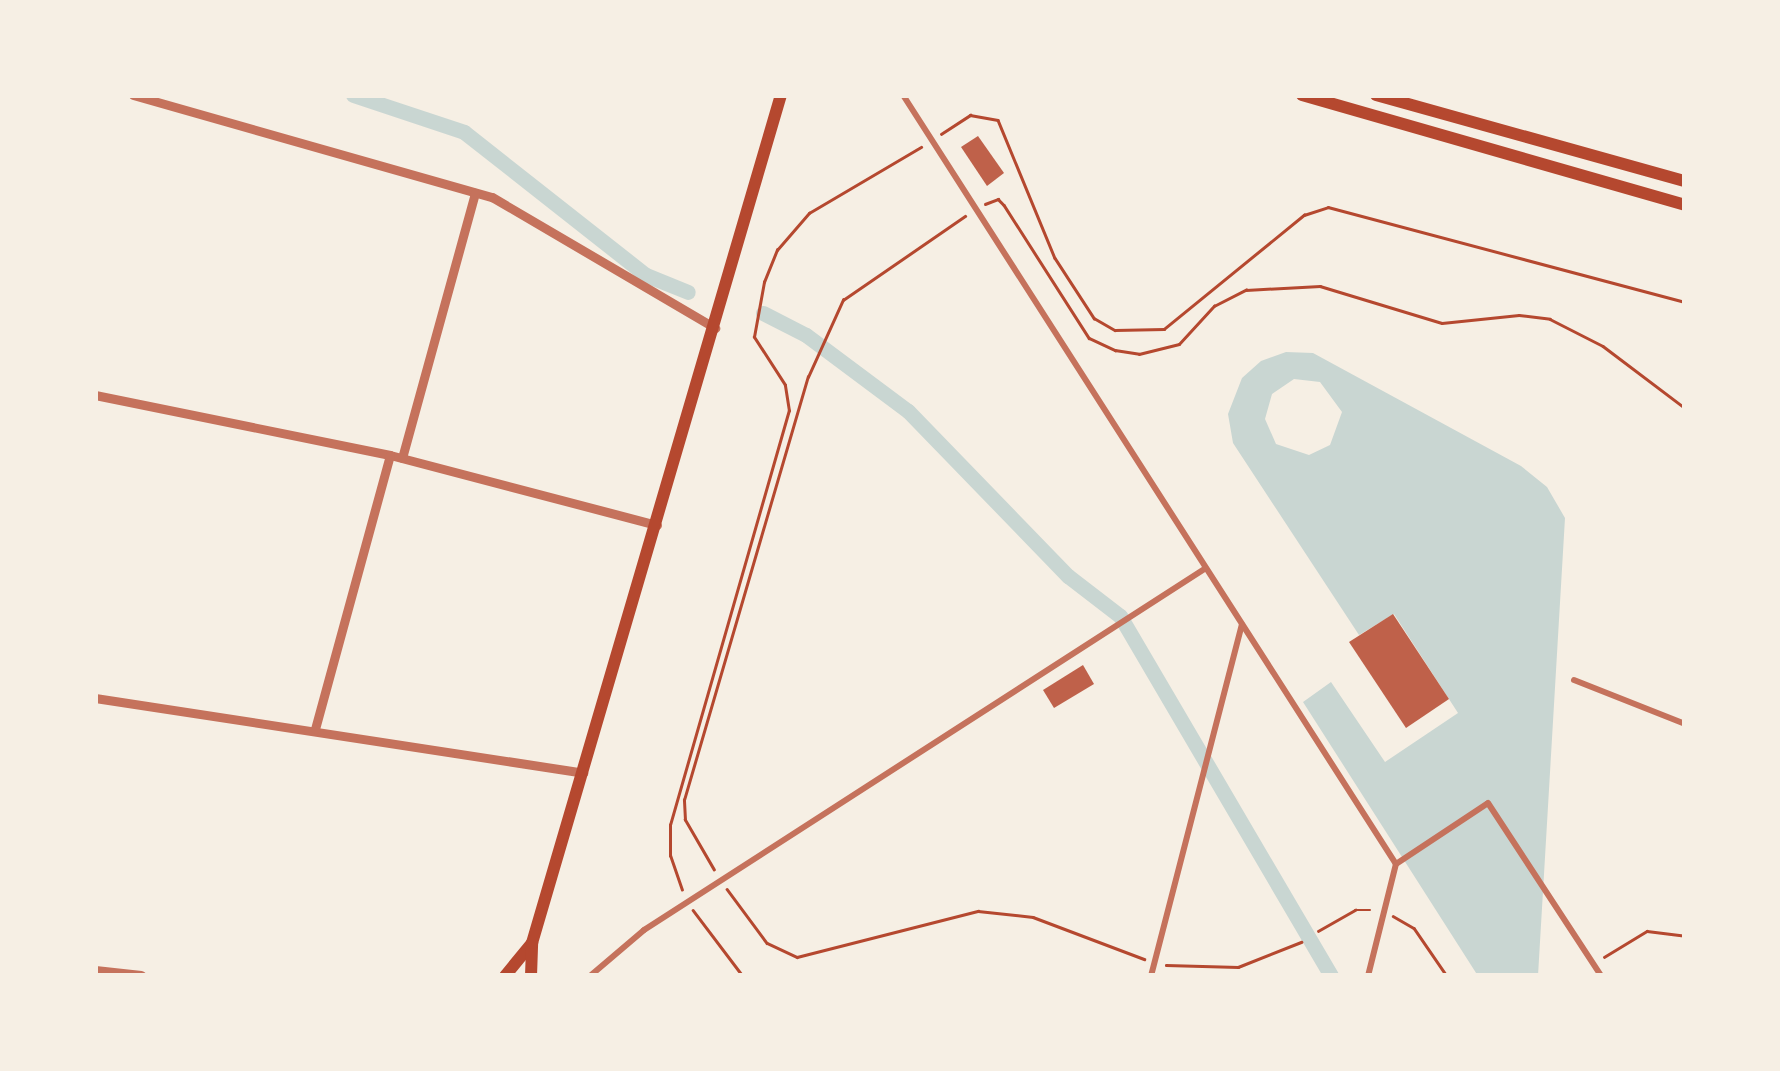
<!DOCTYPE html>
<style>
body{margin:0}
#map{position:relative;width:1780px;height:1071px;overflow:hidden;background:#f6efe4;font-family:"Space Grotesk",sans-serif}
div>[style]{position:absolute}
[style*='--x']{left:calc(var(--x)*1px);top:calc(var(--y)*1px);width:calc(var(--w)*1px);rotate:calc(var(--a)*1deg)}
.water>*{inset:0;background:#c9d6d2}
.canal>*{height:15px;margin:-7.5px;padding:0 7.5px;transform-origin:7.5px;border-radius:7.5px;background:#c9d6d2}
.building>*{inset:0;background:#bf614a}
.path>*{height:2.5px;margin:-1.25px;padding:0 1.25px;transform-origin:1.25px;border-radius:1.25px;background:#b5482f}
.pedestrian>*{height:6px;margin:-3px;padding:0 3px;transform-origin:3px;border-radius:3px;background:#c5725c}
.minor>*{height:9px;margin:-4.5px;padding:0 4.5px;transform-origin:4.5px;border-radius:4.5px;background:#c5725c}
.tertiary>*{height:11px;margin:-5.5px;padding:0 5.5px;transform-origin:5.5px;border-radius:5.5px;background:#c5725c}
.secondary>*{height:12px;margin:-6px;padding:0 6px;transform-origin:6px;border-radius:6px;background:#b5482f}
span{translate:-50% -50%;white-space:nowrap;text-align:center;line-height:1.15;-webkit-text-stroke:10px #f6efe4;paint-order:stroke}
.frame{position:absolute;inset:0;border:98px solid #f6efe4;pointer-events:none}
</style>
<div id="map">
<div class="water">
<i style="clip-path:polygon(evenodd,1286px 352px,1313px 353px,1521px 466px,1547px 487px,1565px 518px,1538px 976px,1478px 976px,1303px 702px,1331px 682px,1385px 762px,1458px 713px,1394px 614px,1359px 635px,1233px 443px,1228px 414px,1242px 378px,1261px 361px,1286px 352px,1294px 379px,1320px 382px,1342px 412px,1330px 445px,1309px 455px,1276px 444px,1265px 419px,1272px 394px,1294px 379px)"></i>
</div>
<div class="canal">
<i style="--x:353;--y:95;--w:117;--a:18.4"></i>
<i style="--x:464;--y:132;--w:231;--a:38.2"></i>
<i style="--x:646;--y:275;--w:45;--a:22"></i>
<i style="--x:763;--y:313;--w:48;--a:27.1"></i>
<i style="--x:806;--y:335;--w:127;--a:36.7"></i>
<i style="--x:908;--y:411;--w:230;--a:45.9"></i>
<i style="--x:1068;--y:576;--w:66;--a:37.6"></i>
<i style="--x:1120;--y:616;--w:417;--a:59.6"></i>
</div>
<div class="building">
<i style="clip-path:polygon(978px 136px,1004px 173px,987px 186px,961px 147px)"></i>
<i style="clip-path:polygon(1393px 614px,1449px 699px,1406px 728px,1349px 642px)"></i>
<i style="clip-path:polygon(1083px 665px,1094px 684px,1054px 708px,1043px 690px)"></i>
</div>
<div class="path">
<i style="--x:941;--y:134;--w:35;--a:-33"></i>
<i style="--x:970;--y:115;--w:28;--a:10"></i>
<i style="--x:998;--y:120;--w:149;--a:67.6"></i>
<i style="--x:1055;--y:258;--w:72;--a:57"></i>
<i style="--x:1094;--y:318;--w:24;--a:30"></i>
<i style="--x:1115;--y:330;--w:49;--a:-1.2"></i>
<i style="--x:1164;--y:329;--w:181;--a:-39.2"></i>
<i style="--x:1304;--y:215;--w:25;--a:-18"></i>
<i style="--x:1328;--y:207;--w:369;--a:14.9"></i>
<i style="--x:985;--y:204;--w:14;--a:-21"></i>
<i style="--x:998;--y:199;--w:8;--a:45"></i>
<i style="--x:1004;--y:205;--w:158;--a:57.4"></i>
<i style="--x:1089;--y:338;--w:29;--a:25"></i>
<i style="--x:1115;--y:350;--w:24;--a:9"></i>
<i style="--x:1139;--y:354;--w:41;--a:-14"></i>
<i style="--x:1179;--y:344;--w:52;--a:-47.4"></i>
<i style="--x:1214;--y:306;--w:36;--a:-27"></i>
<i style="--x:1246;--y:290;--w:74;--a:-3.1"></i>
<i style="--x:1320;--y:286;--w:127;--a:16.9"></i>
<i style="--x:1442;--y:323;--w:77;--a:-5.9"></i>
<i style="--x:1519;--y:315;--w:31;--a:7"></i>
<i style="--x:1550;--y:319;--w:59;--a:27"></i>
<i style="--x:1603;--y:346;--w:103;--a:37.1"></i>
<i style="--x:714;--y:870;--w:58;--a:-120.1"></i>
<i style="--x:685;--y:820;--w:20;--a:-93"></i>
<i style="--x:684;--y:800;--w:441;--a:-73.7"></i>
<i style="--x:808;--y:377;--w:85;--a:-65.6"></i>
<i style="--x:843;--y:300;--w:148;--a:-34.5"></i>
<i style="--x:727;--y:889;--w:67;--a:53.5"></i>
<i style="--x:767;--y:943;--w:33;--a:25"></i>
<i style="--x:797;--y:957;--w:187;--a:-14.3"></i>
<i style="--x:978;--y:911;--w:55;--a:6.2"></i>
<i style="--x:1033;--y:917;--w:119;--a:20.7"></i>
<i style="--x:682;--y:890;--w:36;--a:-109"></i>
<i style="--x:670;--y:856;--w:31;--a:-90"></i>
<i style="--x:670;--y:825;--w:431;--a:-74"></i>
<i style="--x:789;--y:411;--w:26;--a:-99"></i>
<i style="--x:785;--y:385;--w:57;--a:-122.9"></i>
<i style="--x:754;--y:337;--w:56;--a:-79.7"></i>
<i style="--x:764;--y:282;--w:35;--a:-68"></i>
<i style="--x:777;--y:250;--w:49;--a:-49.1"></i>
<i style="--x:809;--y:213;--w:130;--a:-30.5"></i>
<i style="--x:693;--y:910;--w:83;--a:52.9"></i>
<i style="--x:1393;--y:916;--w:24;--a:30"></i>
<i style="--x:1414;--y:928;--w:58;--a:55.5"></i>
<i style="--x:1318;--y:931;--w:43;--a:-29.6"></i>
<i style="--x:1355;--y:910;--w:15;--a:0"></i>
<i style="--x:1604;--y:957;--w:50;--a:-31.2"></i>
<i style="--x:1647;--y:931;--w:38;--a:7"></i>
<i style="--x:1166;--y:965;--w:72;--a:1.6"></i>
<i style="--x:1238;--y:967;--w:68;--a:-21.6"></i>
</div>
<div class="pedestrian">
<i style="--x:903;--y:95;--w:913;--a:57.34"></i>
<i style="--x:1574;--y:680;--w:119;--a:21.6"></i>
<i style="--x:590;--y:976;--w:71;--a:-40.4"></i>
<i style="--x:644;--y:930;--w:668;--a:-32.79"></i>
<i style="--x:1151;--y:976;--w:363;--a:-75.5"></i>
<i style="--x:1368;--y:976;--w:115;--a:-76"></i>
<i style="--x:1396;--y:864;--w:110;--a:-33.5"></i>
<i style="--x:1488;--y:803;--w:207;--a:56.8"></i>
</div>
<div class="minor">
<i style="--x:133;--y:95;--w:373;--a:15.9"></i>
<i style="--x:492;--y:197;--w:259;--a:30.4"></i>
<i style="--x:95;--y:395;--w:301;--a:11.5"></i>
<i style="--x:390;--y:455;--w:276;--a:14.7"></i>
<i style="--x:402;--y:458;--w:275;--a:-74.6"></i>
<i style="--x:95;--y:698;--w:494;--a:8.7"></i>
<i style="--x:315;--y:729;--w:284;--a:-74.7"></i>
</div>
<div class="tertiary">
<i style="--x:95;--y:971;--w:46;--a:6.2"></i>
</div>
<div class="secondary">
<i style="--x:1302;--y:95;--w:398;--a:16"></i>
<i style="--x:1376;--y:95;--w:321;--a:15.6"></i>
<i style="--x:505;--y:976;--w:43;--a:-50.7"></i>
<i style="--x:531;--y:976;--w:33;--a:-88"></i>
<i style="--x:532;--y:943;--w:884;--a:-73.64"></i>
</div>
<div class="frame"></div>
</div>
